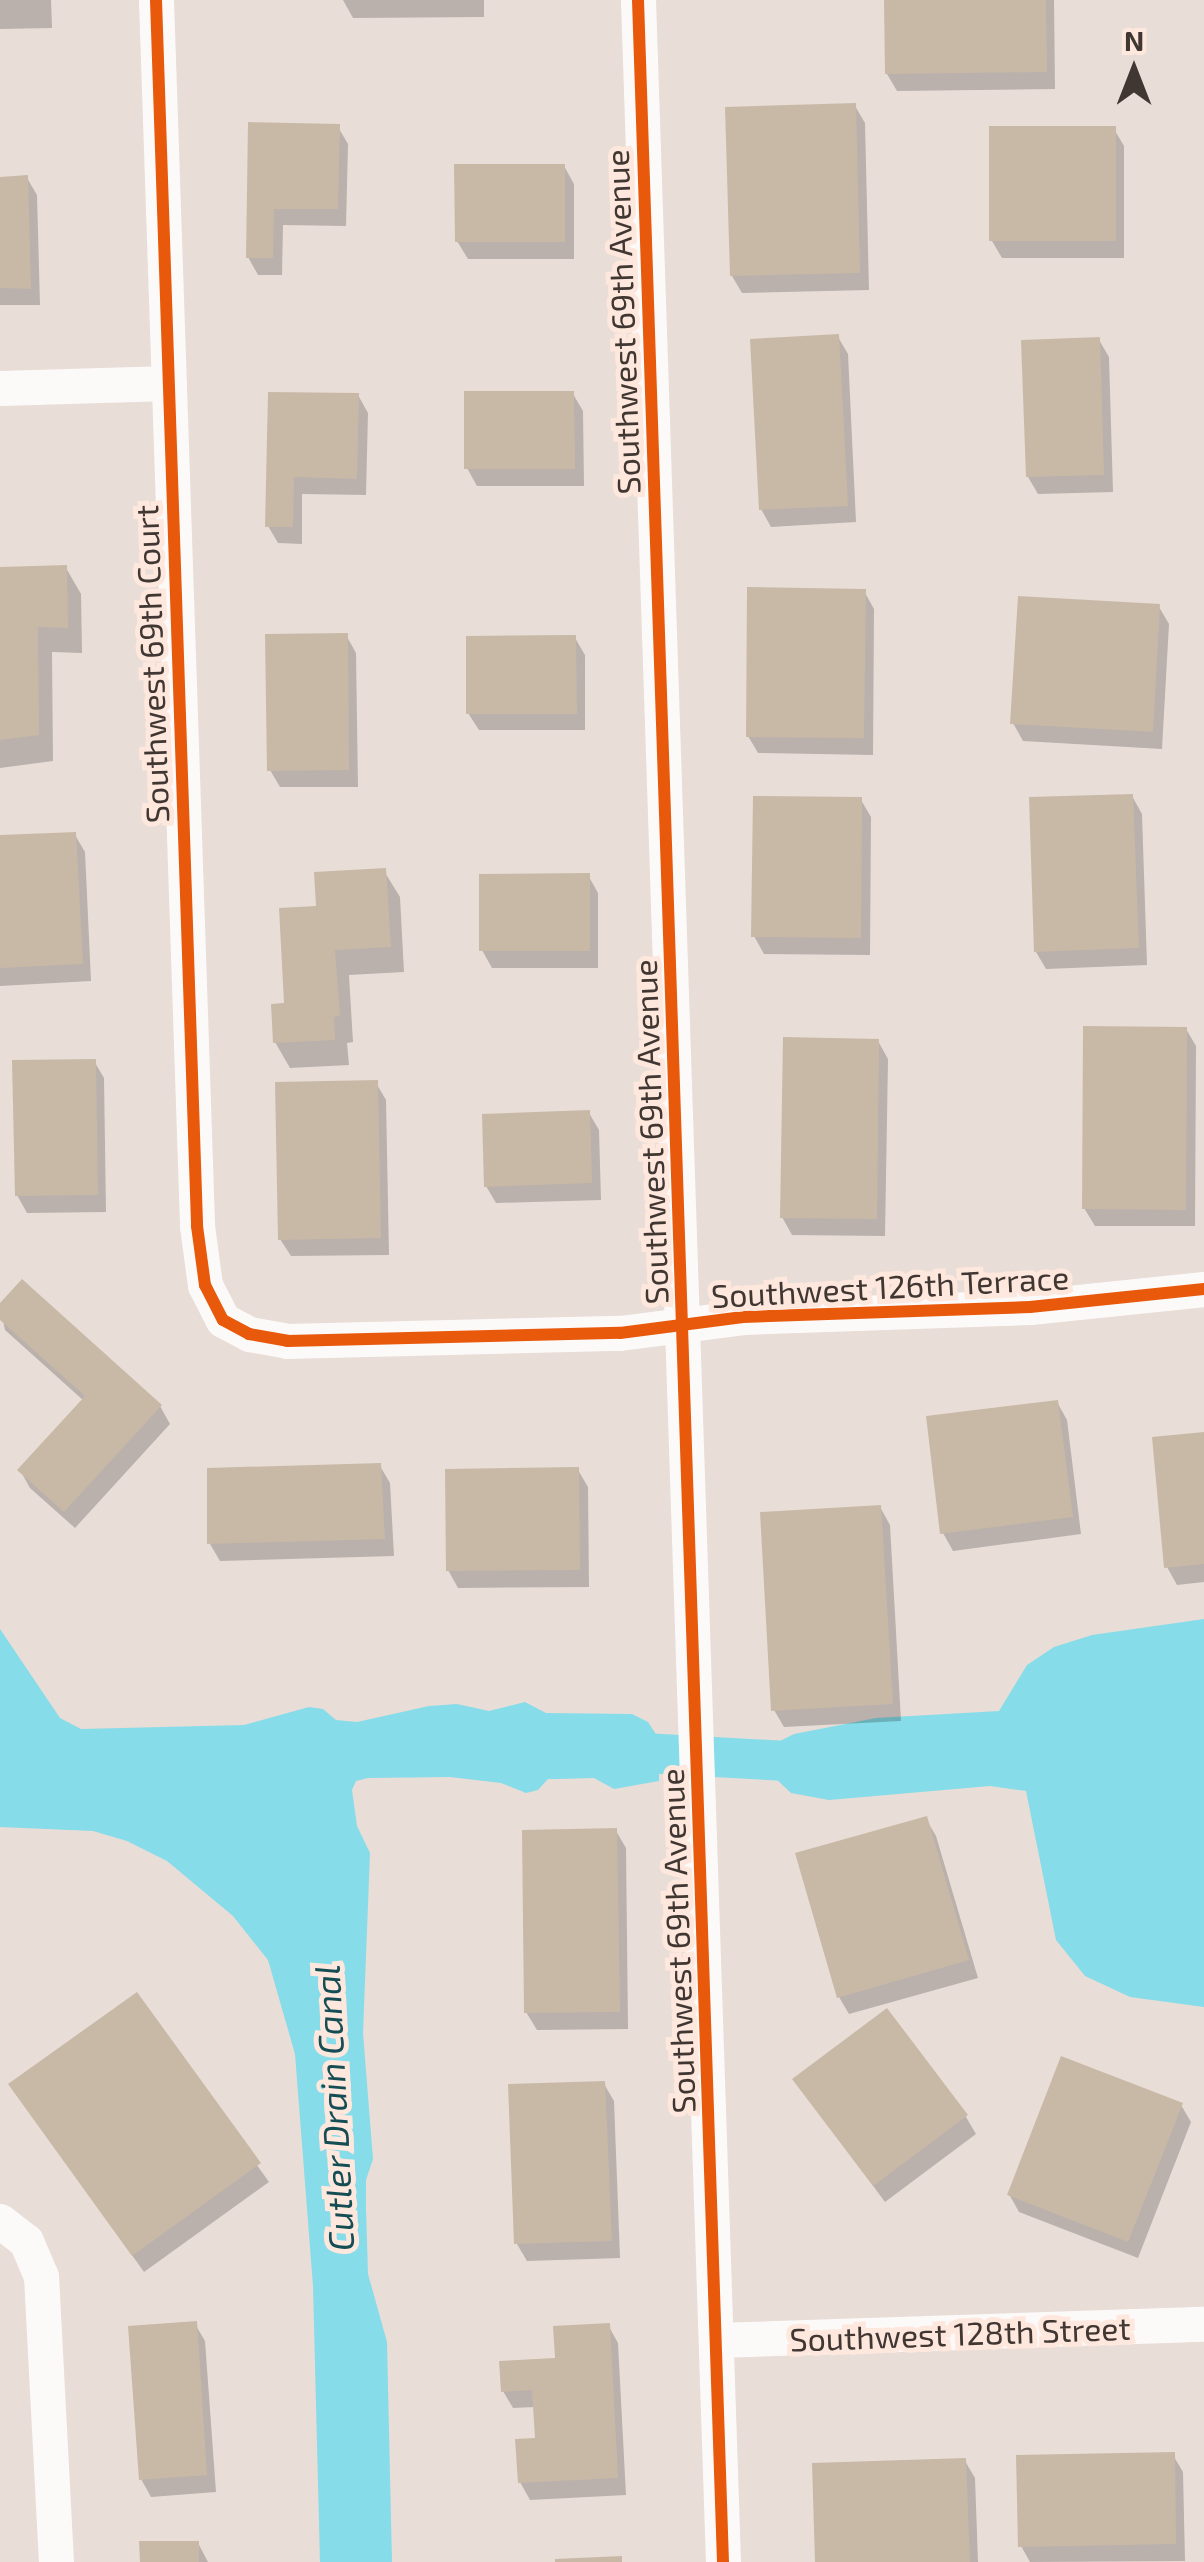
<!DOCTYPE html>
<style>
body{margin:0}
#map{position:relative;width:1204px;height:2562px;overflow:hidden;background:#e9ddd7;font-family:"Exo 2",sans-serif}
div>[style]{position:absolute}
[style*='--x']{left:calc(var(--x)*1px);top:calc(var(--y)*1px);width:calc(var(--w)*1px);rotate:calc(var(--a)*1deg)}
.water>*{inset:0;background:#86dce8}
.shadow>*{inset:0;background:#0003}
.canal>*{height:40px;margin:-20px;padding:0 20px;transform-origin:20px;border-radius:20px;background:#86dce8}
.building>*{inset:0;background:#c8b9a7}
.street>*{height:35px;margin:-17.5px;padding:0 17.5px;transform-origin:17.5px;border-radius:17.5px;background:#fcfaf9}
.cycleway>*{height:12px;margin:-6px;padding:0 6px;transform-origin:6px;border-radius:6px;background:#e8590c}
span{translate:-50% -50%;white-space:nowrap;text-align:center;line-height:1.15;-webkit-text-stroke:10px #fee7dd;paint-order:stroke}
.street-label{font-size:32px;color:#403733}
.water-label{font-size:35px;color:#154d55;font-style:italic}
.north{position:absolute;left:1084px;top:20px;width:100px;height:100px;-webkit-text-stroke:8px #fee7dd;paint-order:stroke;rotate:0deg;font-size:28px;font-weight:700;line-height:40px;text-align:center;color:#403733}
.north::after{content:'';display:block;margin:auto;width:35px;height:45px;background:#403733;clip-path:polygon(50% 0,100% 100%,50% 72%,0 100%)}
</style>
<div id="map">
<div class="water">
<i style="clip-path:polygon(1204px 1619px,1204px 2007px,1130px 1997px,1085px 1976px,1056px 1940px,1026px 1791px,990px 1786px,829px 1800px,791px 1793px,776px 1779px,771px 1756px,780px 1741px,794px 1734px,876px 1718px,999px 1711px,1027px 1665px,1054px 1647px,1092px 1635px)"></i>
<i style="clip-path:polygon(0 1629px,60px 1718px,81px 1729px,244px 1725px,309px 1707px,323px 1709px,336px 1720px,357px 1722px,429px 1706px,457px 1704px,489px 1711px,525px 1702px,546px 1713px,632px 1714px,648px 1722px,659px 1739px,659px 1781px,614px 1789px,594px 1778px,560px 1779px,548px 1779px,538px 1790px,526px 1793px,501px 1783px,450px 1777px,368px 1778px,356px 1781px,352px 1790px,357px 1826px,370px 1853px,363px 2033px,373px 2159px,366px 2180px,366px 2209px,368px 2274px,387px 2342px,392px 2562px,320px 2562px,313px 2286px,295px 2054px,268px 1960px,233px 1916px,167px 1861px,127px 1841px,93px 1831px,0 1827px)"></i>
</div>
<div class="shadow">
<i style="clip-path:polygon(0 0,51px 0,52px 28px,0 29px)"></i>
<i style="clip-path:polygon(343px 0,484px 0,484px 17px,353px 18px)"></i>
<i style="clip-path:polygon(886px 0,1054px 0,1055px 89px,897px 91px,887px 74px)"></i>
<i style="clip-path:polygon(855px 106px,865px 123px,869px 290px,742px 293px,732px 276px)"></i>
<i style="clip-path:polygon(250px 125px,338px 127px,348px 144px,346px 226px,283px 225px,282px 275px,258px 275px,248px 257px)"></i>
<i style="clip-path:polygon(1114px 129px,1124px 146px,1124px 258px,1002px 258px,992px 241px)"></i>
<i style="clip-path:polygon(564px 166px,574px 184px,574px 259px,468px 259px,457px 241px)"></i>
<i style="clip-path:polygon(27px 178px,37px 195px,40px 305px,0 305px,0 179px)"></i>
<i style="clip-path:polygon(838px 337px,848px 354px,856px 522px,771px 527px,761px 509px)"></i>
<i style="clip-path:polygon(1099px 340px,1109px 357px,1113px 492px,1038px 494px,1028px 477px)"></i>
<i style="clip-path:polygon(270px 394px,358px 395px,368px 413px,366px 495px,302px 494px,302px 544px,278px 543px,268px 526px)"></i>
<i style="clip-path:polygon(573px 394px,583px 411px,584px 486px,477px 486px,467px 468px)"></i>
<i style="clip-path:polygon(66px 568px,81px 594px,82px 653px,52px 652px,53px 761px,0 768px,0 570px)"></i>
<i style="clip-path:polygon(864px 591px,874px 609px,873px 755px,758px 753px,748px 736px)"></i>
<i style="clip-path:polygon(1159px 607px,1169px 624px,1162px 749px,1023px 741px,1013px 723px)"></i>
<i style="clip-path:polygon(346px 635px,356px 653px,358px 787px,280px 787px,270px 770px)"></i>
<i style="clip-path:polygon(575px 638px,585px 655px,585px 730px,479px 730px,468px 713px)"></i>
<i style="clip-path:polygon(1132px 796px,1142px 814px,1147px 965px,1046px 969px,1036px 952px)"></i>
<i style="clip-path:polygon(861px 800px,871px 817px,870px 955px,764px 954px,754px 936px)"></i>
<i style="clip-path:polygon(75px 835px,85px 852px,91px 981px,0 986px,0 838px)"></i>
<i style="clip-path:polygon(384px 871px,400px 897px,404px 972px,349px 975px,353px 1042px,347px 1043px,349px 1065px,290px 1068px,275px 1042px,318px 909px)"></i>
<i style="clip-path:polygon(588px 875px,598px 893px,598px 968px,492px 968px,482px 950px)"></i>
<i style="clip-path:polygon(1186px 1029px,1196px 1046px,1195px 1226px,1095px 1226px,1084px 1208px)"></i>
<i style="clip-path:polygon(878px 1041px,888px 1059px,885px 1236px,792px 1235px,782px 1217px)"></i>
<i style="clip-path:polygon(94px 1061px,104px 1078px,106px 1212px,27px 1213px,17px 1195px)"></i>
<i style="clip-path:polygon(376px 1083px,386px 1100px,389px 1255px,291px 1256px,280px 1239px)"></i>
<i style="clip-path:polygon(589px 1113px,599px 1130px,601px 1200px,496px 1203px,486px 1186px)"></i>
<i style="clip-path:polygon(0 1306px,160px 1406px,170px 1424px,75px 1528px,30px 1488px,20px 1470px,84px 1401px,5px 1330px)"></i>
<i style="clip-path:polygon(1057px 1402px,1067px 1420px,1081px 1534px,953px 1551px,943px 1533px)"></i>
<i style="clip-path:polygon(1204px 1434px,1204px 1582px,1177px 1585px,1167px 1567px)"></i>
<i style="clip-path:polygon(380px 1466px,390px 1483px,394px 1556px,220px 1561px,210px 1544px)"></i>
<i style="clip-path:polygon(578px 1470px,588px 1487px,589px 1587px,458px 1588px,448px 1570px)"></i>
<i style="clip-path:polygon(880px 1507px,890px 1525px,901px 1721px,784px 1727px,774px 1710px)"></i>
<i style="clip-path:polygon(926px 1819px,936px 1836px,978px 1978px,849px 2014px,839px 1997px)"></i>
<i style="clip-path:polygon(616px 1831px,626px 1848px,628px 2029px,537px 2030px,526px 2012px)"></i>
<i style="clip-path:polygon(136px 1996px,269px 2182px,144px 2272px,11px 2085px)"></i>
<i style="clip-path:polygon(795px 2080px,966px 2117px,976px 2134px,885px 2202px)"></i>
<i style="clip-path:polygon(604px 2084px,614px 2101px,620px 2258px,527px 2261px,517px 2244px)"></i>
<i style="clip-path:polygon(1181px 2105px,1191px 2122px,1138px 2258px,1019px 2212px,1009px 2194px)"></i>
<i style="clip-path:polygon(195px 2324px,205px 2341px,216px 2492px,151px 2497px,141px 2479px)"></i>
<i style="clip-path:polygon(608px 2325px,618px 2343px,626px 2495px,530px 2500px,520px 2482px,538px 2440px,536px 2407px,513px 2408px,503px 2391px)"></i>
<i style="clip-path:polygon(1173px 2455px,1183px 2472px,1185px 2561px,1030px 2562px,1021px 2546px)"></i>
<i style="clip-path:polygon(965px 2461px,975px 2478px,978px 2562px,817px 2562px)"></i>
<i style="clip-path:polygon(198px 2543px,208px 2562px,142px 2562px)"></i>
</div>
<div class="canal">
<i style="--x:608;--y:1751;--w:217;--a:3.2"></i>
</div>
<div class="building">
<i style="clip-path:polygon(884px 0,1046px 0,1047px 72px,885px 74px)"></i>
<i style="clip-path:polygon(856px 103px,860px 273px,730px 276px,725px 107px)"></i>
<i style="clip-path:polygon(248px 122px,340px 124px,338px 209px,274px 209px,273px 258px,246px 258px)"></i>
<i style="clip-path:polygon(989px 126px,1116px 126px,1116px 241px,989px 241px)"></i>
<i style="clip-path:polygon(454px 164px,565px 164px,565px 242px,455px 242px)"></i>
<i style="clip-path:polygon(28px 175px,31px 289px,0 288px,0 177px)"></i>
<i style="clip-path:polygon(839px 334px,848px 506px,759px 510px,750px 339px)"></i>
<i style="clip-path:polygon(1100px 337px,1104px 475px,1026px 477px,1021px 340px)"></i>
<i style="clip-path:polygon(464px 391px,574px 391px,575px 469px,464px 469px)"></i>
<i style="clip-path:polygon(268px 392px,359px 393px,357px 479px,294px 477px,293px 527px,265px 527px)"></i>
<i style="clip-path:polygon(67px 565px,68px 628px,38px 627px,39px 735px,0 740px,0 567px)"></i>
<i style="clip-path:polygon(747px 587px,866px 589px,864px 738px,746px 737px)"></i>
<i style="clip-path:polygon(1018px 596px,1160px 604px,1153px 732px,1010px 724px)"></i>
<i style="clip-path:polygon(348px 633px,349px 770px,267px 771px,265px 634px)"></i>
<i style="clip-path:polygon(576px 635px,577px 714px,466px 714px,466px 636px)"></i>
<i style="clip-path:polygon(1133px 794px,1139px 948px,1034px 952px,1029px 797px)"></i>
<i style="clip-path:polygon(753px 796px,862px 797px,861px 938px,751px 937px)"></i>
<i style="clip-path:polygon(76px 832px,83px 964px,0 968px,0 835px)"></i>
<i style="clip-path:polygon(386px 868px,391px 947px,335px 950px,340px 1016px,334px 1017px,335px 1040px,273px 1043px,271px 1004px,284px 1003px,279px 908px,316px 906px,314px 872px)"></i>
<i style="clip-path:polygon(590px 873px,590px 951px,479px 951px,479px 874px)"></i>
<i style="clip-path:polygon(1083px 1026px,1187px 1027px,1186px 1210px,1082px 1209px)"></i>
<i style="clip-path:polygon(783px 1037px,879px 1039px,877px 1219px,780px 1218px)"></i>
<i style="clip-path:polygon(96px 1059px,98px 1195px,15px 1196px,12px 1060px)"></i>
<i style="clip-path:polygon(378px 1080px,381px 1238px,278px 1240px,275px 1082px)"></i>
<i style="clip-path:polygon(590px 1110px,592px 1183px,484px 1187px,482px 1114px)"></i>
<i style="clip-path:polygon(22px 1279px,162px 1405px,64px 1512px,17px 1470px,85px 1396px,0 1320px,0 1303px)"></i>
<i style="clip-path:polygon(1058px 1400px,1073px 1517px,940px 1534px,926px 1416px)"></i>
<i style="clip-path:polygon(1204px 1432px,1204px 1564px,1164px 1568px,1152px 1437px)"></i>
<i style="clip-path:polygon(381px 1463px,385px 1539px,207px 1544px,207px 1468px)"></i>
<i style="clip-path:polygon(579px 1467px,580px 1570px,446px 1571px,445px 1469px)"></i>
<i style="clip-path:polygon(881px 1505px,893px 1704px,771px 1711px,760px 1512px)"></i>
<i style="clip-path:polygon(927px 1816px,969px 1960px,837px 1998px,795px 1853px)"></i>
<i style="clip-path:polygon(617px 1828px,620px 2012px,524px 2013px,522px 1830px)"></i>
<i style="clip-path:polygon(137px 1992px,261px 2163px,132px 2256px,8px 2084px)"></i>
<i style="clip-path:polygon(887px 2008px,968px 2115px,873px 2186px,792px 2079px)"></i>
<i style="clip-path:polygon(1061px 2056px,1183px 2103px,1128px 2242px,1007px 2195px)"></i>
<i style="clip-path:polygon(605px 2081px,612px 2241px,514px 2244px,508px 2084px)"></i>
<i style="clip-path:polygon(197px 2321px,207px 2475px,139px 2480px,128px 2326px)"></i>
<i style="clip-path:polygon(610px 2323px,618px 2478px,518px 2483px,515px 2439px,535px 2438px,532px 2390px,501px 2392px,499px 2361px,555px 2358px,553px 2326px)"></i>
<i style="clip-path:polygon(1175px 2452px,1176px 2544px,1018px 2547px,1016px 2455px)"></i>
<i style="clip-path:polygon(966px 2458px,970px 2562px,815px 2562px,812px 2463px)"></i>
<i style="clip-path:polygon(139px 2541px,199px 2541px,199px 2562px,140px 2562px)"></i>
<i style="clip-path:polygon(622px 2556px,622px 2562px,555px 2562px,555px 2559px)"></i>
</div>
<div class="street">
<i style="--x:156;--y:0;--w:1227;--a:88.08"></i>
<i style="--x:197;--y:1226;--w:60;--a:82.3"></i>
<i style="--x:205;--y:1285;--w:39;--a:63"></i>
<i style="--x:223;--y:1320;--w:30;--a:28"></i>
<i style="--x:249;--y:1334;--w:39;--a:10"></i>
<i style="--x:287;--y:1341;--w:333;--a:-1.4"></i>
<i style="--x:620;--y:1333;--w:124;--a:-7.4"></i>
<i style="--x:743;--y:1317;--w:287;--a:-2"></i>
<i style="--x:1030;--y:1307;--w:175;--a:-5.9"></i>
<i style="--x:638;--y:0;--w:2563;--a:88.1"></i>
<i style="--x:0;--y:388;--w:169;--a:-1.7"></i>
<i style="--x:0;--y:2221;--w:33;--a:38"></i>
<i style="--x:26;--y:2241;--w:38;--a:67"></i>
<i style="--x:41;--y:2276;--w:286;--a:87"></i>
<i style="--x:716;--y:2340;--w:488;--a:-1.9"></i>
</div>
<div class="cycleway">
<i style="--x:156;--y:0;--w:1227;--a:88.08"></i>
<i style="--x:197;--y:1226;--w:60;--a:82.3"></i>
<i style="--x:205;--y:1285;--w:39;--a:63"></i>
<i style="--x:223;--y:1320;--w:30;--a:28"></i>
<i style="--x:249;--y:1334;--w:39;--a:10"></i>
<i style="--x:287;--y:1341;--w:333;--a:-1.4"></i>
<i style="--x:620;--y:1333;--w:124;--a:-7.4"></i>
<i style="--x:743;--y:1317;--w:287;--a:-2"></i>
<i style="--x:1030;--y:1307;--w:175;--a:-5.9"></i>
<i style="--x:638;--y:0;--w:2563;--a:88.1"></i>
</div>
<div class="street-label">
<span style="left:622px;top:322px;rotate:-92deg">Southwest 69th Avenue</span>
<span style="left:151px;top:664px;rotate:-92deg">Southwest 69th Court</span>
<span style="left:650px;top:1132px;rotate:-92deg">Southwest 69th Avenue</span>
<span style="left:890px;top:1286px;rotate:-3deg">Southwest 126th Terrace</span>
<span style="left:677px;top:1941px;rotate:-92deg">Southwest 69th Avenue</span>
<span style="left:960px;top:2333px;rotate:-2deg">Southwest 128th Street</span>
</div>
<div class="water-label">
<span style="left:333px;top:2108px;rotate:-93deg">Cutler Drain Canal</span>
</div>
<div class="north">N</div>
</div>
